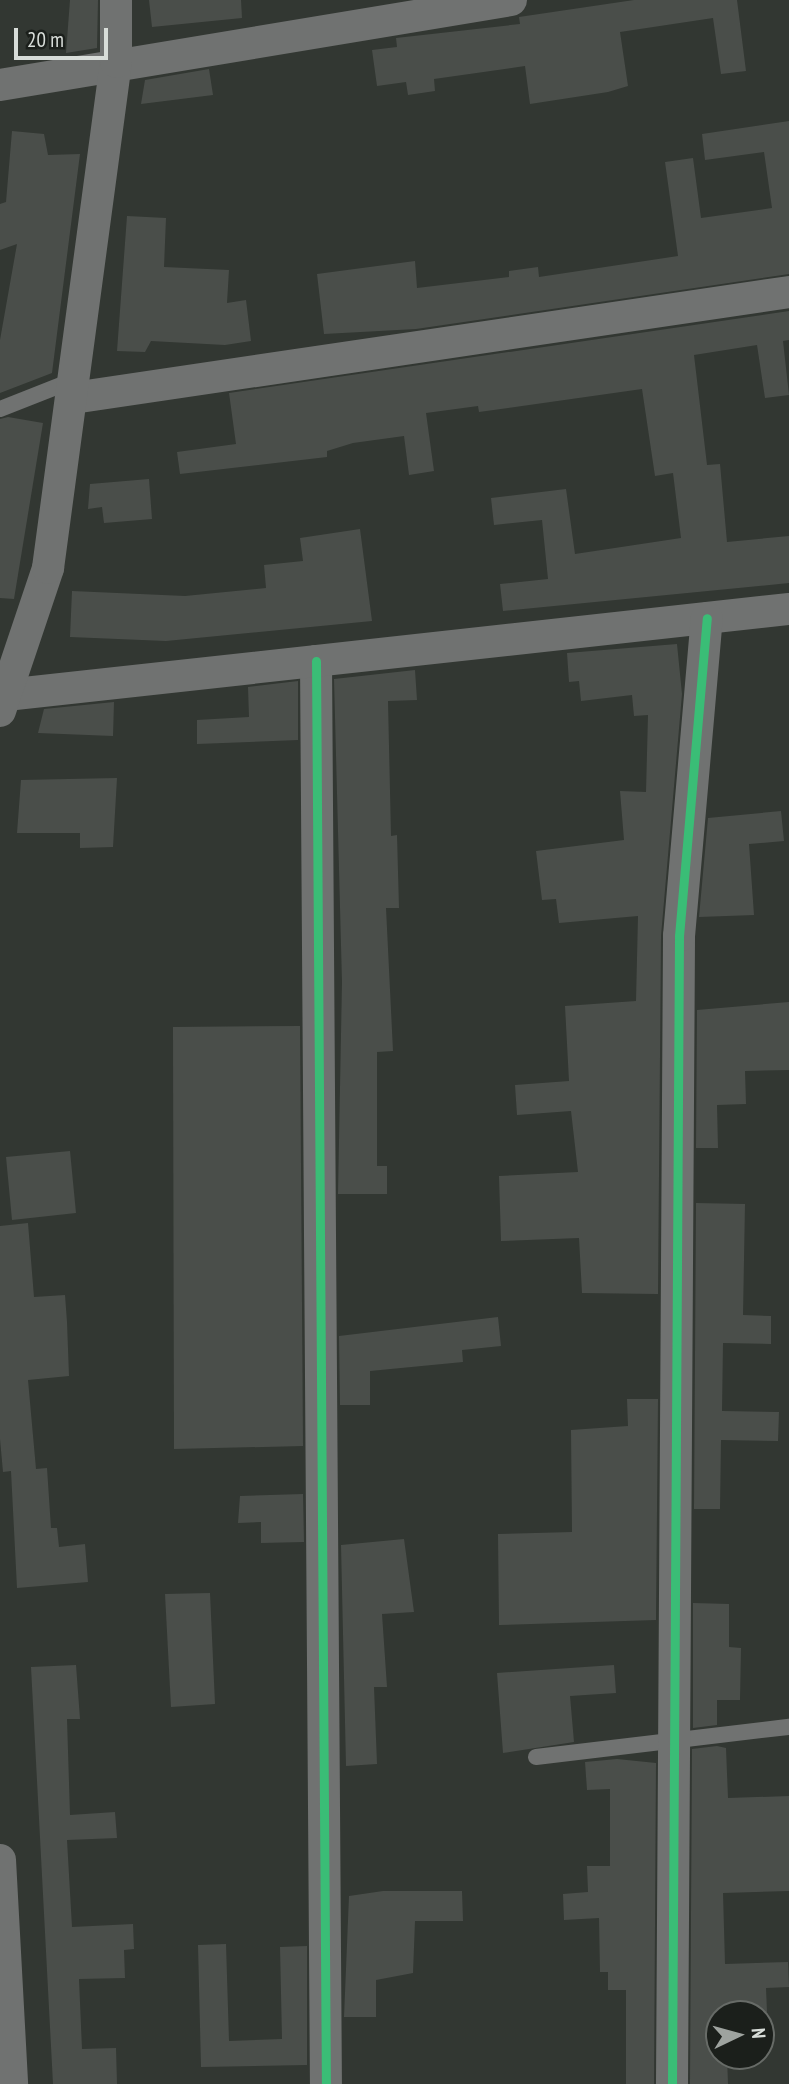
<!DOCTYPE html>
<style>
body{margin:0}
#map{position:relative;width:789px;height:2084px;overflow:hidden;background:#323732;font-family:"PT Sans Narrow",sans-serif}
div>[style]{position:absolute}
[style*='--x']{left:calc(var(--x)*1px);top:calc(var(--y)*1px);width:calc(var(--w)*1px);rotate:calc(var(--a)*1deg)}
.building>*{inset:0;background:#4a4e4a}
.lane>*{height:16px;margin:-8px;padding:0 8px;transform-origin:8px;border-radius:8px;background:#707271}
.street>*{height:32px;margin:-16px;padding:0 16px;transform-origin:16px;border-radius:16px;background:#707271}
.cycleway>*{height:9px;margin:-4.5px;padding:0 4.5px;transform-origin:4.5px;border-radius:4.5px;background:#3abd76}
span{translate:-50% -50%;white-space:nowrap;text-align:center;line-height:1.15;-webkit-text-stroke:5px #1b1f1b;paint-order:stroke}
.north{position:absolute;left:705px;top:2000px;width:70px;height:70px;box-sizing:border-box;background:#1b1f1b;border:2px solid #676b67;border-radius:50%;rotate:85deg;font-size:19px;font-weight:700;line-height:28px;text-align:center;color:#d8ddd9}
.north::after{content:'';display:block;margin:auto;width:24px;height:32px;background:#9ea39f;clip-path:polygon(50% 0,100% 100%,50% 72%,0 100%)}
.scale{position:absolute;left:14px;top:28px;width:94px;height:32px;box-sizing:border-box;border:4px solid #d8ddd9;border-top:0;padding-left:9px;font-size:21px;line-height:24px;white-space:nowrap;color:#d8ddd9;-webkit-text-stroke:5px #1b1f1b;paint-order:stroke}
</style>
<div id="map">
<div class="building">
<i style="clip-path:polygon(70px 0,98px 0,97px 48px,66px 53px)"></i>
<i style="clip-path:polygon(149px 0,241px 0,242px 18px,152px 27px)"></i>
<i style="clip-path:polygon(634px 0,737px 0,746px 71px,721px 74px,713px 18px,620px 32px,628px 86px,608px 92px,530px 104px,525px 66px,434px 79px,435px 91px,408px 95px,406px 82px,377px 86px,372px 50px,397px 47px,396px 38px,520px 24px,519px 17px)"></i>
<i style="clip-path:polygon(209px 69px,213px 95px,141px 104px,145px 80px)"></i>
<i style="clip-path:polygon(789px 121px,789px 274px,416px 329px,324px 334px,317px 274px,415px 261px,417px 288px,509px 277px,509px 271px,538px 267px,539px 277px,678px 256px,665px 162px,693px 158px,701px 218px,772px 208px,764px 152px,705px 160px,702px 134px)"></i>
<i style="clip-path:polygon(12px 131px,44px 134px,48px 155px,80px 154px,52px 373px,0 393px,0 340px,17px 244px,0 250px,0 204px,6px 202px)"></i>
<i style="clip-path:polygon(127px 216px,166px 218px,164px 267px,229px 270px,227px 303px,246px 300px,251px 341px,225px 345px,151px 341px,145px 352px,117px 351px)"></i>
<i style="clip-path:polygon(789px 311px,789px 340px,783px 341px,789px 395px,765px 398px,757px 345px,694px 355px,707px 465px,720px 464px,727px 542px,789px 536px,789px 583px,503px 611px,500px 584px,548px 579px,542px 520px,494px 525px,491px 498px,566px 489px,575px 554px,681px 538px,673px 473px,655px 476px,642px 389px,479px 412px,478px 406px,426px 413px,434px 471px,409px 475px,404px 436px,353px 443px,327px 451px,327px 457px,180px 474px,177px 452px,236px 444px,229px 393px)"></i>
<i style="clip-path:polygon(8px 417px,43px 423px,14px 599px,0 598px,0 419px)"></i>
<i style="clip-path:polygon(149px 479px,152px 519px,104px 523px,102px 507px,88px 509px,90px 484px)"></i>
<i style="clip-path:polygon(360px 529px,372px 621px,166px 641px,70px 637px,72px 591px,185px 596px,266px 588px,264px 565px,303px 561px,300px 538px)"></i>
<i style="clip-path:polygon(677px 644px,682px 694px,661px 936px,658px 1294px,582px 1293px,579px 1238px,501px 1241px,499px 1176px,578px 1172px,571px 1111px,517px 1115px,515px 1085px,569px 1081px,565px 1006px,636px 1001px,638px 916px,559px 923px,556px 899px,542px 900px,536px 851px,624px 840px,620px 791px,646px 792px,648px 715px,634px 716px,632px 695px,581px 701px,579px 681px,569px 682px,567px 653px)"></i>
<i style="clip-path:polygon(415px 670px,417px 700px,388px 701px,391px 836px,397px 835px,399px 908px,386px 908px,393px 1051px,377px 1052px,377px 1166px,387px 1166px,387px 1194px,338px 1194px,342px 982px,334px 679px)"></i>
<i style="clip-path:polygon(298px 681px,298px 740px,197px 744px,197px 720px,249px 717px,248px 687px)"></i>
<i style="clip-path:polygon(114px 702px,113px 736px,38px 733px,44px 709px)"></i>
<i style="clip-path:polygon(117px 778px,113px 847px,80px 848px,80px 833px,17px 833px,21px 780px)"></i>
<i style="clip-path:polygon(781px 811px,784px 841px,749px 844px,754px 915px,699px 917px,708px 818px)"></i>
<i style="clip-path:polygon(789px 1002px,789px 1070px,745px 1071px,746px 1104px,717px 1105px,718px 1148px,696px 1148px,697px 1010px)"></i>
<i style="clip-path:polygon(300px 1026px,303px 1446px,174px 1449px,173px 1027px)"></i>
<i style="clip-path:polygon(70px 1151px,76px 1213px,12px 1220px,6px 1157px)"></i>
<i style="clip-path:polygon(696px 1203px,745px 1204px,743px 1315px,771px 1316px,771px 1344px,723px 1343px,722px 1411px,779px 1412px,778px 1441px,721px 1440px,720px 1509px,694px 1509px)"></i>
<i style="clip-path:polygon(28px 1223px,34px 1297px,65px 1295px,67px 1322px,69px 1376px,28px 1380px,36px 1469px,47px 1468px,51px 1528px,57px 1528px,59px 1547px,85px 1544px,88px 1582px,17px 1588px,11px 1471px,3px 1472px,0 1439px,0 1226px)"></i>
<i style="clip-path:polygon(498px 1317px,501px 1346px,462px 1350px,463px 1362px,370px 1371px,370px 1405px,340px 1405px,339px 1336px)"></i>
<i style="clip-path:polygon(627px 1399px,658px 1399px,656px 1620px,499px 1625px,498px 1534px,572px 1532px,571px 1430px,628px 1426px)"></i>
<i style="clip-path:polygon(303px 1494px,304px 1542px,261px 1543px,261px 1522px,238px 1523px,240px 1496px)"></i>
<i style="clip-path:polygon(404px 1539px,414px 1612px,382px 1614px,387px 1687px,374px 1687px,377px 1764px,346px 1766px,341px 1545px)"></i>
<i style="clip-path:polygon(210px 1593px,215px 1704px,171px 1707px,165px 1594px)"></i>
<i style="clip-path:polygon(693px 1603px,729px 1604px,729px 1647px,741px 1648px,740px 1700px,717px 1700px,717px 1725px,693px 1728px)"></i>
<i style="clip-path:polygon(76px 1665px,80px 1719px,67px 1719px,70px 1815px,115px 1812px,117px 1838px,67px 1840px,72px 1927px,133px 1924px,134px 1949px,124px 1950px,125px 1978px,79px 1979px,82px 2049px,116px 2048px,117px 2084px,53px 2084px,31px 1667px)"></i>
<i style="clip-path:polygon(614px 1665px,616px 1693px,570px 1696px,574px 1742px,503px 1753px,497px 1673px)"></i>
<i style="clip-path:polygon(717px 1746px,726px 1748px,728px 1798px,789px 1796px,789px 1891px,723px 1893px,725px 1964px,788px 1962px,789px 1987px,766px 1988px,767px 2012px,719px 2014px,719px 2056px,727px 2056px,728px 2084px,690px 2084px,692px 1749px)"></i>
<i style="clip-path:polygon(617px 1759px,656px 1763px,654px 2084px,626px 2084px,626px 1990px,608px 1990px,608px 1972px,600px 1972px,599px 1918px,564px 1920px,563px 1894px,588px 1892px,587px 1866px,610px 1866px,610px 1789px,587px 1790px,585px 1762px)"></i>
<i style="clip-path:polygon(383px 1891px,462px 1891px,463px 1921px,415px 1921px,413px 1973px,376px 1980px,376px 2017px,344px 2017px,349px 1896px)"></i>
<i style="clip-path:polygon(226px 1944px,229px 2041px,282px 2039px,280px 1947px,307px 1946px,307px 2065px,201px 2067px,198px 1945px)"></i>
</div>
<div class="lane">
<i style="--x:0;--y:409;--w:82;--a:-21.5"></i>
<i style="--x:536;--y:1757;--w:255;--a:-6.8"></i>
</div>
<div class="street">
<i style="--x:0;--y:85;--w:518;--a:-9.44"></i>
<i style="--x:73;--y:398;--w:724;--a:-8.42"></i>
<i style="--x:316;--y:661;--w:1423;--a:89.6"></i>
<i style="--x:6;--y:695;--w:788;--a:-6.27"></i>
<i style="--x:0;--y:711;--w:151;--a:-71.4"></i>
<i style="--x:48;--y:568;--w:511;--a:-82.35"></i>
<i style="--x:116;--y:62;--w:62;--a:-90"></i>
<i style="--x:0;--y:1860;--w:224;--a:86.9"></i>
<i style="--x:672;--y:2084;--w:1148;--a:-89.65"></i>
<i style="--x:679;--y:936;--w:319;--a:-85"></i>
</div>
<div class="cycleway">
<i style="--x:316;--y:661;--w:1423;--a:89.6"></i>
<i style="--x:672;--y:2084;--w:1148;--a:-89.65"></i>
<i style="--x:679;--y:936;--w:319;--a:-85"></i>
</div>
<div class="north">N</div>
<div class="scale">20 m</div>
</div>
